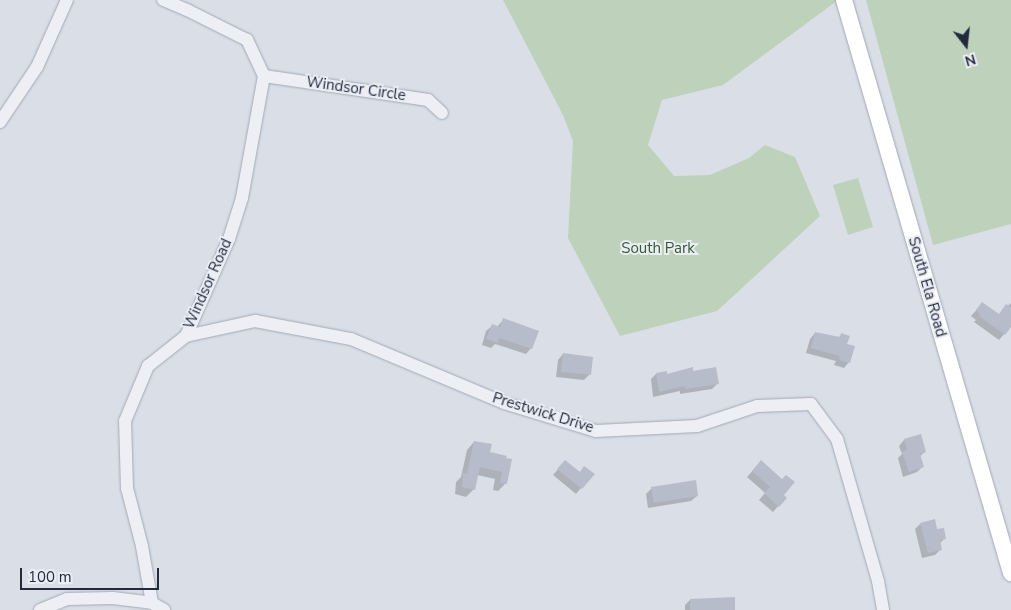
<!DOCTYPE html>
<style>
body{margin:0}
#map{position:relative;width:1011px;height:610px;overflow:hidden;background:#dadee7;font-family:"Nunito Sans",sans-serif}
div>[style]{position:absolute}
[style*='--x']{left:calc(var(--x)*1px);top:calc(var(--y)*1px);width:calc(var(--w)*1px);rotate:calc(var(--a)*1deg)}
.green>*{inset:0;background:#bed1bb}
.shadow>*{inset:0;background:#0003}
.building>*{inset:0;background:#b7bcca}
.roads{filter:drop-shadow(0 0 1px #a3a8b4) drop-shadow(0 0 1px #a3a8b4)}
.minor>*{height:12px;margin:-6px;padding:0 6px;transform-origin:6px;border-radius:6px;background:#edeff5}
.major>*{height:16px;margin:-8px;padding:0 8px;transform-origin:8px;border-radius:8px;background:#fff}
span{translate:-50% -50%;white-space:nowrap;text-align:center;line-height:1.15;-webkit-text-stroke:4px #eaedf4;paint-order:stroke}
.street-label{font-size:15px;color:#242a3d}
.park-label{font-size:15px;color:#335a30}
.north{position:absolute;left:941px;top:20px;width:50px;height:50px;-webkit-text-stroke:4px #eaedf4;paint-order:stroke;rotate:164deg;font-size:14px;font-weight:700;line-height:20px;text-align:center;color:#242a3d}
.north::after{content:'';display:block;margin:auto;width:18px;height:22px;background:#242a3d;clip-path:polygon(50% 0,100% 100%,50% 72%,0 100%)}
.scale{position:absolute;left:20px;top:568px;width:139px;height:22px;box-sizing:border-box;border:2px solid #242a3d;border-top:0;padding-left:6px;font-size:15px;line-height:18px;white-space:nowrap;color:#242a3d;-webkit-text-stroke:4px #eaedf4;paint-order:stroke}
</style>
<div id="map">
<div class="green">
<i style="clip-path:polygon(503px 0,838px 0,723px 85px,662px 100px,648px 145px,674px 176px,710px 175px,749px 158px,765px 145px,795px 157px,820px 216px,717px 311px,620px 336px,568px 238px,573px 141px,563px 115px)"></i>
<i style="clip-path:polygon(866px 0,1011px 0,1011px 224px,933px 245px)"></i>
<i style="clip-path:polygon(858px 178px,873px 227px,848px 235px,833px 185px)"></i>
</div>
<div class="shadow">
<i style="clip-path:polygon(1011px 303px,1011px 326px,999px 340px,974px 322px,976px 320px,971px 316px,982px 304px,998px 315px)"></i>
<i style="clip-path:polygon(503px 320px,531px 348px,526px 354px,495px 344px,491px 348px,482px 345px,486px 331px,492px 326px,497px 327px)"></i>
<i style="clip-path:polygon(815px 333px,838px 338px,841px 335px,849px 362px,844px 368px,834px 365px,836px 361px,806px 353px,810px 339px)"></i>
<i style="clip-path:polygon(563px 354px,590px 374px,584px 380px,556px 377px,558px 360px)"></i>
<i style="clip-path:polygon(656px 374px,666px 375px,717px 384px,712px 389px,680px 394px,680px 391px,653px 397px,651px 379px)"></i>
<i style="clip-path:polygon(904px 440px,925px 452px,919px 457px,922px 467px,917px 472px,903px 477px,898px 458px,902px 454px,899px 446px)"></i>
<i style="clip-path:polygon(474px 442px,489px 453px,510px 460px,505px 484px,498px 491px,493px 490px,495px 479px,477px 475px,474px 489px,466px 497px,455px 494px,456px 482px,461px 477px,467px 450px)"></i>
<i style="clip-path:polygon(560px 467px,579px 473px,585px 467px,581px 488px,576px 494px,553px 475px)"></i>
<i style="clip-path:polygon(756px 467px,785px 498px,773px 512px,759px 500px,765px 493px,747px 477px)"></i>
<i style="clip-path:polygon(652px 488px,697px 496px,691px 501px,648px 508px,646px 494px)"></i>
<i style="clip-path:polygon(920px 524px,936px 531px,945px 538px,939px 544px,941px 549px,935px 555px,922px 558px,915px 529px)"></i>
<i style="clip-path:polygon(690px 600px,734px 610px,685px 610px,685px 605px)"></i>
</div>
<div class="building">
<i style="clip-path:polygon(982px 302px,999px 314px,1006px 304px,1011px 307px,1011px 327px,1005px 335px,979px 316px,980px 314px,976px 310px)"></i>
<i style="clip-path:polygon(503px 318px,539px 331px,532px 349px,499px 338px,498px 343px,486px 339px,492px 324px,500px 327px)"></i>
<i style="clip-path:polygon(815px 332px,840px 337px,841px 333px,850px 336px,847px 344px,855px 346px,850px 363px,839px 360px,840px 356px,811px 348px)"></i>
<i style="clip-path:polygon(563px 353px,593px 357px,591px 375px,561px 372px)"></i>
<i style="clip-path:polygon(693px 367px,693px 371px,716px 367px,719px 384px,685px 389px,685px 386px,659px 392px,656px 373px,667px 371px,667px 374px)"></i>
<i style="clip-path:polygon(921px 434px,926px 452px,920px 454px,924px 467px,909px 472px,902px 452px,907px 450px,904px 439px)"></i>
<i style="clip-path:polygon(474px 441px,492px 444px,490px 452px,507px 456px,506px 458px,512px 459px,507px 484px,500px 483px,502px 472px,480px 467px,475px 490px,462px 487px,463px 473px,467px 474px)"></i>
<i style="clip-path:polygon(565px 460px,580px 472px,584px 466px,595px 474px,582px 489px,557px 469px)"></i>
<i style="clip-path:polygon(761px 460px,782px 479px,786px 475px,795px 482px,784px 495px,787px 498px,779px 507px,764px 493px,770px 487px,752px 471px)"></i>
<i style="clip-path:polygon(696px 480px,698px 496px,654px 503px,651px 487px)"></i>
<i style="clip-path:polygon(935px 519px,937px 529px,944px 528px,946px 539px,940px 540px,942px 550px,928px 553px,920px 523px)"></i>
<i style="clip-path:polygon(735px 597px,735px 610px,690px 610px,690px 599px)"></i>
</div>
<div class="roads">
<div class="minor">
<i style="--x:264;--y:76;--w:166;--a:8.3"></i>
<i style="--x:428;--y:100;--w:19;--a:43"></i>
<i style="--x:0;--y:122;--w:66;--a:-56.1"></i>
<i style="--x:37;--y:67;--w:73;--a:-65.9"></i>
<i style="--x:186;--y:336;--w:71;--a:-12.3"></i>
<i style="--x:255;--y:321;--w:98;--a:10.6"></i>
<i style="--x:351;--y:339;--w:166;--a:22.7"></i>
<i style="--x:504;--y:403;--w:96;--a:16.9"></i>
<i style="--x:596;--y:431;--w:101;--a:-2.8"></i>
<i style="--x:697;--y:426;--w:63;--a:-18.4"></i>
<i style="--x:757;--y:406;--w:54;--a:-2.1"></i>
<i style="--x:811;--y:404;--w:44;--a:53.4"></i>
<i style="--x:837;--y:439;--w:148;--a:73.9"></i>
<i style="--x:878;--y:581;--w:29;--a:80"></i>
<i style="--x:152;--y:603;--w:58;--a:-100"></i>
<i style="--x:142;--y:546;--w:60;--a:-104.5"></i>
<i style="--x:127;--y:488;--w:67;--a:-91.7"></i>
<i style="--x:125;--y:421;--w:60;--a:-67.3"></i>
<i style="--x:148;--y:366;--w:48;--a:-38.3"></i>
<i style="--x:186;--y:336;--w:106;--a:-66.1"></i>
<i style="--x:229;--y:239;--w:43;--a:-72.4"></i>
<i style="--x:242;--y:198;--w:124;--a:-79.8"></i>
<i style="--x:264;--y:76;--w:40;--a:-115"></i>
<i style="--x:247;--y:40;--w:67;--a:-153.4"></i>
<i style="--x:187;--y:10;--w:26;--a:-157"></i>
<i style="--x:40;--y:610;--w:29;--a:-22"></i>
<i style="--x:67;--y:599;--w:46;--a:-1.2"></i>
<i style="--x:113;--y:598;--w:39;--a:7"></i>
<i style="--x:152;--y:603;--w:14;--a:30"></i>
</div>
<div class="major">
<i style="--x:844;--y:0;--w:597;--a:73.75"></i>
</div>
</div>
<div class="street-label">
<span style="left:356px;top:89px;rotate:8deg">Windsor Circle</span>
<span style="left:208px;top:284px;rotate:-66deg">Windsor Road</span>
<span style="left:927px;top:287px;rotate:74deg">South Ela Road</span>
<span style="left:543px;top:413px;rotate:17deg">Prestwick Drive</span>
</div>
<div class="park-label">
<span style="left:658px;top:249px">South Park</span>
</div>
<div class="north">N</div>
<div class="scale">100 m</div>
</div>
